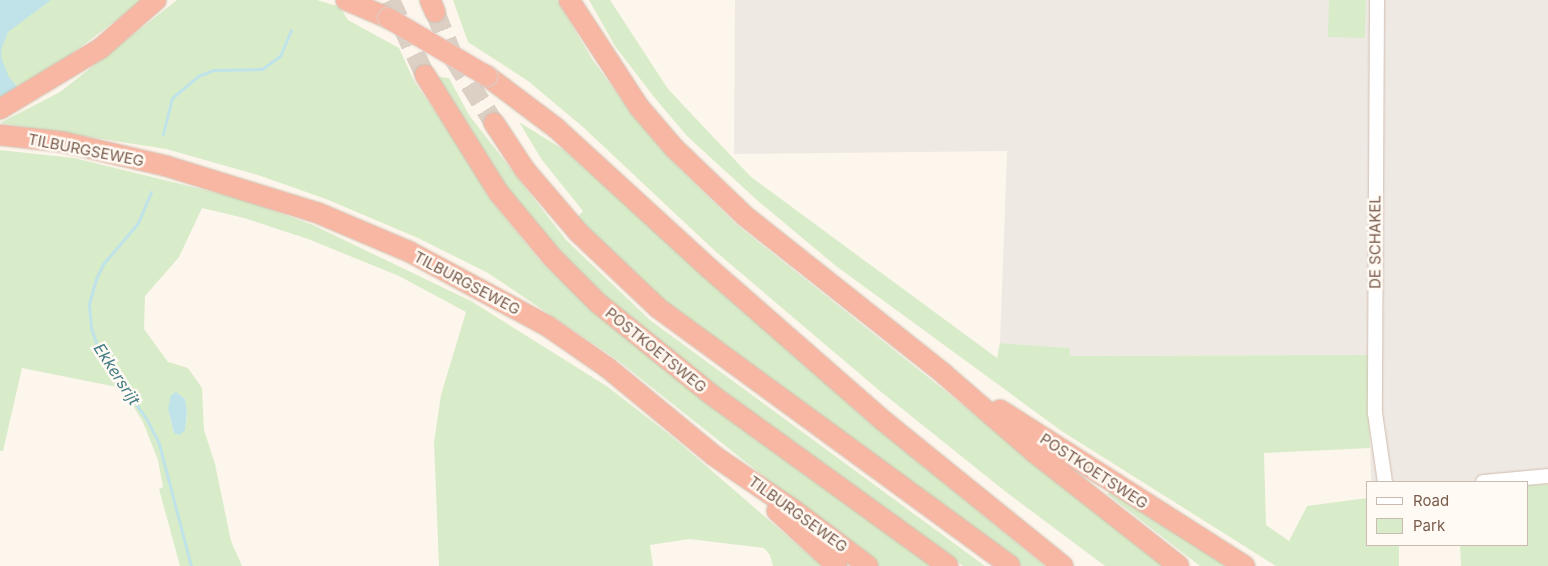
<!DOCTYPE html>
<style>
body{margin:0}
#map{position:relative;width:1548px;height:566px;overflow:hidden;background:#fdf6ec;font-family:Inter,sans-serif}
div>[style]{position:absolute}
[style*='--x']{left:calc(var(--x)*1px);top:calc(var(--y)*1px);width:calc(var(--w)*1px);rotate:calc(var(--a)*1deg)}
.industrial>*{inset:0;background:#efe9e4}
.green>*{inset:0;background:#d8ecc9}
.water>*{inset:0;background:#bfe3e8}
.stream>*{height:3px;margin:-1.5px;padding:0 1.5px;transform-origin:1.5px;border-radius:1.5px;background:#bfe3e8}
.highway-tunnel>*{height:20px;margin-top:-10px;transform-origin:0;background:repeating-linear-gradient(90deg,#dcd0c4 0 20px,transparent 0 30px)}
.roads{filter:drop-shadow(0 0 1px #d1beb0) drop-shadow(0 0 1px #d1beb0)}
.minor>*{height:14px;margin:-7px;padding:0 7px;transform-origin:7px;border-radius:7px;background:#fff}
.highway>*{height:20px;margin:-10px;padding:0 10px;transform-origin:10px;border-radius:10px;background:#f7b7a3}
.bridges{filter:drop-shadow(0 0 1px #dad1cd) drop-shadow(0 0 1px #dad1cd)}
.highway-bridge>*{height:20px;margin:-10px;padding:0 10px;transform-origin:10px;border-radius:10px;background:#f7b7a3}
span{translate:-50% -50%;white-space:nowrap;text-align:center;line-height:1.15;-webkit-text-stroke:5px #fffaf3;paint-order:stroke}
.street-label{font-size:15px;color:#7a5c4d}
.water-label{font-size:16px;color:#437c86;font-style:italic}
.legend{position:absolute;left:1366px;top:481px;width:162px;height:65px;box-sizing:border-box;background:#fffaf3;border:1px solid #cabbb1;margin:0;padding:6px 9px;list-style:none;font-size:15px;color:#7a5c4d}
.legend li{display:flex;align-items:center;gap:10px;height:25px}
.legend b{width:25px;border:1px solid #cabbb1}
</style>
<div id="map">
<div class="industrial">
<i style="clip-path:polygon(735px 0,1548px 0,1548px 475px,1485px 482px,1371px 482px,1368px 355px,1070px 356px,1069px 348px,1000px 343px,1007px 151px,734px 154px)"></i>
</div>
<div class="green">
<i style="clip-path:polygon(0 0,143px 0,50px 70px,0 94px)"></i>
<i style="clip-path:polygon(177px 0,317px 0,340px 7px,348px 20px,399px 48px,414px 81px,470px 162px,489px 198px,542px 263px,632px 343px,938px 566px,877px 566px,616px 359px,488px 273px,418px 238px,326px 199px,258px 175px,166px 149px,0 123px,60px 92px)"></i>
<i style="clip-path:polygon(453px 0,557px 0,592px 59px,632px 114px,667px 156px,737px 225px,1165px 566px,1105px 566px,1006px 492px,880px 391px,715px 251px,583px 127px,528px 81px,468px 42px)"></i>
<i style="clip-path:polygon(589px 0,610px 0,668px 89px,751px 177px,997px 358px,1000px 343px,1070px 348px,1070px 356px,1368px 355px,1370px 448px,1264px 453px,1266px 525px,1289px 541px,1307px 506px,1367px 498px,1367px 545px,1399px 545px,1399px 566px,1276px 566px,1063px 432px,836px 266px,758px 201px,687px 136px,654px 97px,615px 46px)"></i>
<i style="clip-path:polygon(1329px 0,1366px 0,1365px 38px,1328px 37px)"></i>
<i style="clip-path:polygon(431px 76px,449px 78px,469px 115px,566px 240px,650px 320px,985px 566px,963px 566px,641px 332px,557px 254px,501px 187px)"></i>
<i style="clip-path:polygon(519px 122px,564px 150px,860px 414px,1045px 566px,1022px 566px,663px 303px,577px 218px,583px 211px,542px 160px)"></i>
<i style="clip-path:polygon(evenodd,0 150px,74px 158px,242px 199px,313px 225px,471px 301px,608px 387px,675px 439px,822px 566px,773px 566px,770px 555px,764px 548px,689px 539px,650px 545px,653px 566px,439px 566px,434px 442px,441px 395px,466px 312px,399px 276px,308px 239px,244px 218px,202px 208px,179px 257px,145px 296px,144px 329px,168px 362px,188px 368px,202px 388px,204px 430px,215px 464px,231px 541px,242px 566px,180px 566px,159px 489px,163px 487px,158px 460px,143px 422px,122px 388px,22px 368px,3px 451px,0 451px,0 150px,173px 393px,185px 399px,187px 413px,186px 425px,174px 433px,168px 409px,173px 393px)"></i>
<i style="clip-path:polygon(1548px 484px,1548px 566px,1461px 566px,1460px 545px,1527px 545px,1527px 485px)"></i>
<i style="clip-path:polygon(1110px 492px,1229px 566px,1200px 566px,1107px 494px)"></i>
</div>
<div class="water">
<i style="clip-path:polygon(0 0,51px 0,8px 32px,1px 50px,2px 60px,9px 77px,18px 88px,0 104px)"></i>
<i style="clip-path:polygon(176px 392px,185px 399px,187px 413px,185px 430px,180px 435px,174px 433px,168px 409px,171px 395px)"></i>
</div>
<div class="stream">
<i style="--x:163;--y:134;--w:37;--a:-76"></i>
<i style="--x:172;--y:98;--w:34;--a:-40"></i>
<i style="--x:198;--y:76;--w:17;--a:-21"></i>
<i style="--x:214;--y:70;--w:48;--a:-1.2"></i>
<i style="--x:262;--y:69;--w:22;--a:-36"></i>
<i style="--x:280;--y:56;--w:28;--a:-67"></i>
<i style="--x:151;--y:192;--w:34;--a:113"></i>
<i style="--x:138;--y:223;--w:54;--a:130.5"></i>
<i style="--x:103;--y:264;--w:17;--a:115"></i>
<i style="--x:96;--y:279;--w:26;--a:106"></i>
<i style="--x:89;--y:304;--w:24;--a:85"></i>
<i style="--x:91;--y:328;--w:21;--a:71"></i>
<i style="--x:98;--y:348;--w:87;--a:55.8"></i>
<i style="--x:147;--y:420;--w:27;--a:63"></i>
<i style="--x:159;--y:444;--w:126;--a:75.3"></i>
</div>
<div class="highway-tunnel">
<i style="--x:390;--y:0;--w:83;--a:65"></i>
<i style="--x:435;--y:12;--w:51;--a:68"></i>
<i style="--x:454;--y:59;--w:75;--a:58"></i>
</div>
<div class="roads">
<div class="minor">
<i style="--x:1377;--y:0;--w:413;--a:90.3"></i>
<i style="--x:1375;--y:413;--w:70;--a:81.8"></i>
<i style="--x:1483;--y:482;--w:65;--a:-5.3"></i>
</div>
<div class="highway">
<i style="--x:346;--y:0;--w:46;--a:23.2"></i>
<i style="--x:430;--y:0;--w:13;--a:67"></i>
<i style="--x:569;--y:0;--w:128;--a:56.8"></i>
<i style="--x:639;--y:107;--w:54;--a:49.5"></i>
<i style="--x:674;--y:148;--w:98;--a:43.8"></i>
<i style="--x:745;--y:216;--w:254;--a:38.4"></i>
<i style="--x:944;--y:374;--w:119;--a:40.9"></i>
<i style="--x:1034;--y:452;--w:184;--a:38.2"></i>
<i style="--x:425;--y:75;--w:138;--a:58"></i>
<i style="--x:498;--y:192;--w:85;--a:50.3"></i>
<i style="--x:552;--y:257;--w:65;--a:45"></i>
<i style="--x:598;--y:303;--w:146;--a:38.9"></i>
<i style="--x:712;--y:395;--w:291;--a:35.9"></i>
<i style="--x:487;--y:76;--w:86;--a:37"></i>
<i style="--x:556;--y:128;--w:209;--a:42.5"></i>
<i style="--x:710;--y:269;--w:232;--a:41.2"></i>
<i style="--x:885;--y:422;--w:229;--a:39"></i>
<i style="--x:0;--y:109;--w:118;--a:-31.1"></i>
<i style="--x:101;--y:48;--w:73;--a:-41.1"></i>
<i style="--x:494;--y:123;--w:56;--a:56.6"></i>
<i style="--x:525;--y:170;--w:82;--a:49.5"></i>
<i style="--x:578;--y:232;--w:110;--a:43.5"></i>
<i style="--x:658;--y:308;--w:436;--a:36.2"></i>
<i style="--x:0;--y:135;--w:63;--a:6.3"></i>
<i style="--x:63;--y:142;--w:106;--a:13.1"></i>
<i style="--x:166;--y:166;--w:159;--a:17.2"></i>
<i style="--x:318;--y:213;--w:100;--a:23"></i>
<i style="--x:410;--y:252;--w:158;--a:28.3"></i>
<i style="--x:549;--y:327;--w:72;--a:34.8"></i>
<i style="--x:608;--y:368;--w:136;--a:39.6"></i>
<i style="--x:713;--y:455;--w:99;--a:34.3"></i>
<i style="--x:795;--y:511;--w:91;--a:37"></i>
<i style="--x:1000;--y:410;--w:290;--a:32.5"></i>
<i style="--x:777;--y:511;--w:81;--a:42.5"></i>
</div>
</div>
<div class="bridges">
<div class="highway-bridge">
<i style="--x:388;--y:18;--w:115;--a:30.4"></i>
</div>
</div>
<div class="street-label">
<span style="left:86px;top:150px;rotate:11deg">TILBURGSEWEG</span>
<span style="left:1375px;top:242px;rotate:-90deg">DE SCHAKEL</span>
<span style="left:467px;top:283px;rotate:28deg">TILBURGSEWEG</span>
<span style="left:656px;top:350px;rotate:39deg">POSTKOETSWEG</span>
<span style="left:1094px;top:471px;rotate:33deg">POSTKOETSWEG</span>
<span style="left:798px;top:514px;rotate:36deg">TILBURGSEWEG</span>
</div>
<div class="water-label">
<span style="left:117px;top:374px;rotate:57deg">Ekkersrijt</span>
</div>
<ul class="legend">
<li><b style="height:6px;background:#fff"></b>Road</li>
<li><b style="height:14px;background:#d8ecc9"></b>Park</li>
</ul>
</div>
